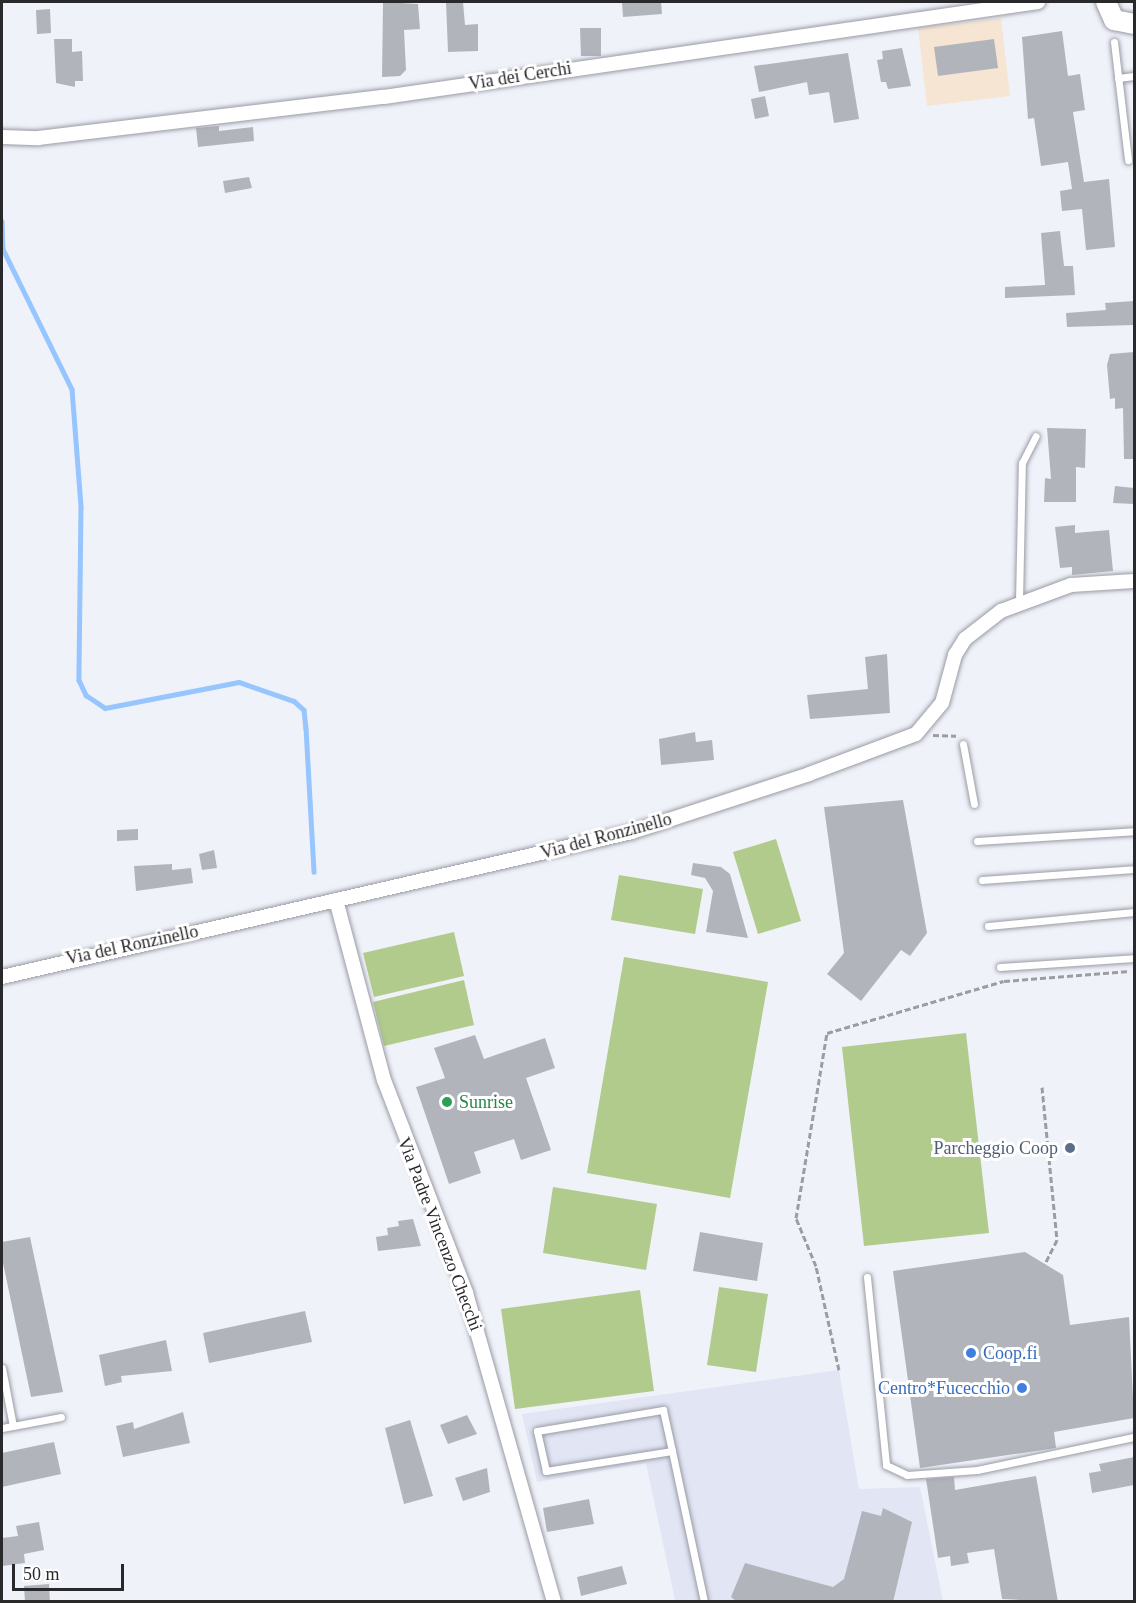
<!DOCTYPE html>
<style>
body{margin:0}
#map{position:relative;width:1136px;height:1603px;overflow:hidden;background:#f0f2fa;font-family:"Times New Roman",serif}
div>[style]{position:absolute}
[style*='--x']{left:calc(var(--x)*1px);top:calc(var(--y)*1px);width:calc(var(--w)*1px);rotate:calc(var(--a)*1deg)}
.industrial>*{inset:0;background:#f7e5d4}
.built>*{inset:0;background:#e1e5f4}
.green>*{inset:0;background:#b0cb8b}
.stream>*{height:4.5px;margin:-2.25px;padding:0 2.25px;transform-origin:2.25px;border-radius:2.25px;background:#97c5fd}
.building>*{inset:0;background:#b2b4bc}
.path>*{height:3px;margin-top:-1.5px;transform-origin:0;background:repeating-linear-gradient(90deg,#9c9da3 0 6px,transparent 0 9px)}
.roads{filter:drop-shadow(0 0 2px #999ba3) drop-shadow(0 0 2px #999ba3)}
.lane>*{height:7px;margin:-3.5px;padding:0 3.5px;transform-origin:3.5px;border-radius:3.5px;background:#fff}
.street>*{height:14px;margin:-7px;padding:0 7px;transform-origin:7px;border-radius:7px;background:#fff}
.secondary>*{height:20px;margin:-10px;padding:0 10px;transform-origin:10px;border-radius:10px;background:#fff}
.dots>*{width:16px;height:16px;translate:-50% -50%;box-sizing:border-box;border:3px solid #fff;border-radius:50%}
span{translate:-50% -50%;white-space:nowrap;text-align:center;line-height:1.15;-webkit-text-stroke:6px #fff;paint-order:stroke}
.street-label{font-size:18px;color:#29292c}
.leisure-label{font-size:18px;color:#27864d}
.left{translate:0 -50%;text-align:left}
.service-label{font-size:18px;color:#4e5e75}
.right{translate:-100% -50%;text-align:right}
.shop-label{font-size:18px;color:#366cbe}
.frame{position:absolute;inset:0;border:3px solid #29292c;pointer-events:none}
.scale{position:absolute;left:12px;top:1564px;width:112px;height:27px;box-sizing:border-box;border:3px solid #29292c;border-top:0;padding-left:8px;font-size:18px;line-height:21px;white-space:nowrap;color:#29292c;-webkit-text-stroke:4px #fff;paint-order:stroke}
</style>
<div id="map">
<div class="industrial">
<i style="clip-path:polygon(1001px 18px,1010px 96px,927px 106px,918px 28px)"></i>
</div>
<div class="built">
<i style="clip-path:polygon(839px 1370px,859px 1489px,920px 1487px,943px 1601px,670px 1601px,675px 1600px,646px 1463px,537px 1482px,522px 1414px)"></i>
</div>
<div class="green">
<i style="clip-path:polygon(776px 839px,801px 921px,758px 934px,733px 852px)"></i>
<i style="clip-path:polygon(619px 875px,703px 889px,695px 934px,611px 920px)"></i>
<i style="clip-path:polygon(454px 932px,464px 976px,374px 997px,363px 953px)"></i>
<i style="clip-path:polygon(624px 957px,768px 982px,730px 1198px,587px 1173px)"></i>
<i style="clip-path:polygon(464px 980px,474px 1025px,384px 1046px,373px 1002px)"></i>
<i style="clip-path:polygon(966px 1033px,989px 1233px,864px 1246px,842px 1047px)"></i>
<i style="clip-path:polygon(553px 1187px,657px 1204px,646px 1270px,543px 1253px)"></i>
<i style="clip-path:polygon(719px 1287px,768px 1294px,756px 1372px,707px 1365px)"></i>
<i style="clip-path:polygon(640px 1290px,654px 1391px,515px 1409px,501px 1309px)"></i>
</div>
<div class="stream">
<i style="--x:2;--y:221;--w:28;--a:88"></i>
<i style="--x:3;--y:249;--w:156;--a:63.8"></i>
<i style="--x:72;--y:389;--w:118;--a:85.6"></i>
<i style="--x:81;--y:507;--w:173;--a:90.7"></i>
<i style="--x:79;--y:680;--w:17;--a:65"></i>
<i style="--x:86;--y:695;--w:23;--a:34"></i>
<i style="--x:105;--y:708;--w:136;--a:-11"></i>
<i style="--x:239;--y:682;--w:58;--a:19.1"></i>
<i style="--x:294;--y:701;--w:13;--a:42"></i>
<i style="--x:304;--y:710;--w:18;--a:84"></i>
<i style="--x:306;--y:728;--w:144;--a:86.8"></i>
</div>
<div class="building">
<i style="clip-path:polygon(383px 2px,418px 4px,420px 29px,404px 30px,406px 70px,400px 76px,382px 77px)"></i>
<i style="clip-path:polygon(446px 2px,463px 2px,465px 25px,478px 24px,478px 51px,448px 52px)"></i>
<i style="clip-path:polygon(622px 2px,661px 2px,662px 14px,623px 17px)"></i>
<i style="clip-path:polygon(50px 9px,51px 33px,37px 34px,36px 10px)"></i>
<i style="clip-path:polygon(580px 28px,601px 28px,601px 56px,581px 56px)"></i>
<i style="clip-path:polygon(1062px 31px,1068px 76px,1080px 74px,1085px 110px,1073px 112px,1084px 182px,1109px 179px,1115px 247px,1086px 250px,1082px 209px,1062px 211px,1060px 191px,1072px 189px,1068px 162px,1041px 166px,1034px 118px,1028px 119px,1022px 37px)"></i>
<i style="clip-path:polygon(54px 39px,72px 39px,72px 52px,82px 51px,83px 81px,75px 81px,75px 87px,56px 83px)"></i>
<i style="clip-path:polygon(994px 39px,998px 68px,938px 76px,934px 47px)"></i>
<i style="clip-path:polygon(902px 48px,911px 86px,888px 89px,886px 82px,881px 82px,877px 60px,883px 59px,882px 51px)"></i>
<i style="clip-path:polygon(848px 53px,859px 119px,834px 123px,829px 92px,809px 95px,807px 82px,759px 92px,754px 66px)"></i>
<i style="clip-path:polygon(765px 96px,769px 116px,755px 119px,751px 99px)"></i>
<i style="clip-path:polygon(219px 126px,219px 131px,253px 127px,254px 141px,198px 147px,196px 128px)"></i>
<i style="clip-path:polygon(249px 177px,252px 188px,225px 193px,223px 181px)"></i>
<i style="clip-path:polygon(1060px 231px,1064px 266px,1073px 266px,1075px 295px,1005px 298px,1005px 287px,1045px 285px,1041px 233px)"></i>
<i style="clip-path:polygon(1134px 301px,1134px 325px,1067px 327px,1066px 313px,1106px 310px,1105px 303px)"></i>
<i style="clip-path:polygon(1134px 352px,1134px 459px,1124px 459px,1123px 408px,1115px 409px,1115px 398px,1110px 399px,1107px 365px,1110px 354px)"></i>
<i style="clip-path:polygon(1047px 428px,1086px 429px,1085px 468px,1076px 467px,1076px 502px,1044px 502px,1045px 478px,1051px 479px)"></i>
<i style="clip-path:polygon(1115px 486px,1134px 488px,1134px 504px,1113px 503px)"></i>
<i style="clip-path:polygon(1075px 525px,1075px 533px,1109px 530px,1113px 571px,1072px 575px,1072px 567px,1060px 568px,1055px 527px)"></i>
<i style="clip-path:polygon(887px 654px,890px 713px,810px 719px,807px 695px,868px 689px,865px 657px)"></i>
<i style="clip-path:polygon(695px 732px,696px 742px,712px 740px,714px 760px,661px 765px,659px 739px)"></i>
<i style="clip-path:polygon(903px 800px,927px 933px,910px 956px,901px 950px,861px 1001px,827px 974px,844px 953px,824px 807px)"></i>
<i style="clip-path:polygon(138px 829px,138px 840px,117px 841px,117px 830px)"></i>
<i style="clip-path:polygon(214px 850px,217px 868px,202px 870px,199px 854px)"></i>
<i style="clip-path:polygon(693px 863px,721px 867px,730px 874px,748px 938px,706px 932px,713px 891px,705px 878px,691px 875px)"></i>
<i style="clip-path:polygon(172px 864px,172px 870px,191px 868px,193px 883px,136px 891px,134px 866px)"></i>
<i style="clip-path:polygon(475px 1035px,484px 1059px,545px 1038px,555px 1068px,526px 1078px,551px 1150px,521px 1160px,514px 1139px,474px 1152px,481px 1173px,449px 1184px,416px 1087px,445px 1078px,434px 1048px)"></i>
<i style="clip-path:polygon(413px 1219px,421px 1246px,378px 1251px,376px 1237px,388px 1235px,387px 1228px,399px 1226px,398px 1221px)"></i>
<i style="clip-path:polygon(700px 1232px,763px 1243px,757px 1281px,693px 1271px)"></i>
<i style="clip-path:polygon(30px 1237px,63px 1392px,31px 1397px,2px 1258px,2px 1242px)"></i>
<i style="clip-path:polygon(1025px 1252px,1063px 1275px,1070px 1325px,1129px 1317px,1134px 1418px,1054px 1432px,1056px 1448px,920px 1468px,893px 1271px)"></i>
<i style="clip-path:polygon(305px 1311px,312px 1342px,209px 1363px,203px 1333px)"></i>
<i style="clip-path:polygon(166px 1340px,172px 1371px,121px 1376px,122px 1382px,105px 1386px,99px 1355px)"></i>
<i style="clip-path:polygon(183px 1412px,190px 1443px,123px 1457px,116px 1426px,133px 1422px,134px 1429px)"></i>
<i style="clip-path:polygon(467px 1415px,477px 1434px,448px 1444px,440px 1425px)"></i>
<i style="clip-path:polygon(410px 1420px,433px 1496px,404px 1504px,385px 1428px)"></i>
<i style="clip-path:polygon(54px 1442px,61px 1474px,2px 1487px,2px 1453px)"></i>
<i style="clip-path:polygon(1134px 1457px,1134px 1485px,1092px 1493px,1089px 1473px,1101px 1471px,1099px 1464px)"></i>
<i style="clip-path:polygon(487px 1468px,490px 1492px,463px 1501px,455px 1478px)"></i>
<i style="clip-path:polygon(1036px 1476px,1058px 1602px,1002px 1599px,994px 1549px,967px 1553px,969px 1563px,951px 1566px,950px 1556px,938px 1558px,926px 1479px,954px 1477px,955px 1490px)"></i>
<i style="clip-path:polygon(589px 1499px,594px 1524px,547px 1532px,543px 1508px)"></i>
<i style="clip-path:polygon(883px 1508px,912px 1522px,893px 1602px,737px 1602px,731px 1597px,745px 1563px,833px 1587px,844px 1579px,862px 1511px,881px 1516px)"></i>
<i style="clip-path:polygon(39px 1522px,44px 1550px,24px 1554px,25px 1563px,2px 1566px,2px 1538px,18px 1536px,16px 1526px)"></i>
<i style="clip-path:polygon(622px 1566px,627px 1584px,581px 1596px,577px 1577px)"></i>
<i style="clip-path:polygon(49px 1584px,50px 1602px,25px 1602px,24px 1586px)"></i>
</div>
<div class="path">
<i style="--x:933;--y:735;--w:23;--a:2"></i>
<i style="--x:1042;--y:1087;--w:154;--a:84.4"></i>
<i style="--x:1057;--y:1240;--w:27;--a:117"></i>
<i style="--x:839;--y:1370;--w:107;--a:-102.5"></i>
<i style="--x:816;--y:1266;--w:52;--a:-112.6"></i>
<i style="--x:796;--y:1218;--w:188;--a:-80.5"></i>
<i style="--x:827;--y:1033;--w:184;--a:-16.4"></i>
<i style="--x:1004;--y:981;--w:126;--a:-4.5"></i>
</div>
<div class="roads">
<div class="lane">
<i style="--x:1114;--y:42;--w:119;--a:83.2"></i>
<i style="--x:1118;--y:78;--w:16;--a:-7"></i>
<i style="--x:1019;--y:601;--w:138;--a:-88.8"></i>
<i style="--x:1022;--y:463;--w:30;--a:-63"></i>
<i style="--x:963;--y:744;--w:61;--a:79.6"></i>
<i style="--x:977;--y:841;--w:157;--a:-3.6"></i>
<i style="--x:982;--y:880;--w:152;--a:-4.1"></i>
<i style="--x:988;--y:926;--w:147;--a:-5.5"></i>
<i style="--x:1000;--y:967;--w:134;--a:-3.8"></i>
<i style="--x:867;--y:1277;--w:189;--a:84.2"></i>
<i style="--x:886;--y:1465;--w:23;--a:25"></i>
<i style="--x:907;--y:1475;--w:70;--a:-4.1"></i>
<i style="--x:977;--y:1470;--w:160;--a:-11.9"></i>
<i style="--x:2;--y:1368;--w:59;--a:79.3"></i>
<i style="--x:2;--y:1428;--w:60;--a:-10.6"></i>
<i style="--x:672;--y:1451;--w:128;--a:171"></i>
<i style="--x:546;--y:1471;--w:41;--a:-102.7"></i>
<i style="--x:537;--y:1431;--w:128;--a:-9.5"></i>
<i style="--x:663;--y:1410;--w:42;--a:77.6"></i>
<i style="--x:672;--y:1451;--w:154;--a:78"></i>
</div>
<div class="street">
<i style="--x:2;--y:137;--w:36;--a:2"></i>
<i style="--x:38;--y:138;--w:348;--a:-6.8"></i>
<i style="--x:384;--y:97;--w:661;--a:-8.26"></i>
<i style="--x:336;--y:900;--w:186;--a:75.1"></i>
<i style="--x:384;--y:1080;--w:228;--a:68.9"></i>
<i style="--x:466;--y:1293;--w:321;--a:74.1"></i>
<i style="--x:2;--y:977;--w:646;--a:-12.96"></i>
<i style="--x:632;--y:832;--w:186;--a:-18.1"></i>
<i style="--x:809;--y:774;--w:114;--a:-20.5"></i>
<i style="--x:916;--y:734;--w:40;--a:-50"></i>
<i style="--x:942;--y:703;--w:50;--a:-74.8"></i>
<i style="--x:955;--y:655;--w:19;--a:-58"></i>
<i style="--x:965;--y:639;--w:46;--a:-37.9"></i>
<i style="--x:1001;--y:611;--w:75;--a:-20.4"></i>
<i style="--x:1071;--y:585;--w:63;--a:-3.6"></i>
</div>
<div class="secondary">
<i style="--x:1106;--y:2;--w:20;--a:66"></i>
<i style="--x:1114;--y:20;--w:20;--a:11"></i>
</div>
</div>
<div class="dots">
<i style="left:447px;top:1102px;background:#2e9e5b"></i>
<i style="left:1070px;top:1148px;background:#5c6f8a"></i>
<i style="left:971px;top:1353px;background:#3f7fe0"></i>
<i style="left:1022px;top:1388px;background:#3f7fe0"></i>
</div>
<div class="street-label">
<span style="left:520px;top:76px;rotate:-9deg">Via dei Cerchi</span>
<span style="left:606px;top:836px;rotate:-15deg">Via del Ronzinello</span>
<span style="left:132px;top:945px;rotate:-12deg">Via del Ronzinello</span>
<span style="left:440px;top:1234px;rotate:69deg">Via Padre Vincenzo Checchi</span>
</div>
<div class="leisure-label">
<span class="left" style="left:459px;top:1102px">Sunrise</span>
</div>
<div class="service-label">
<span class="right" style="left:1058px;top:1148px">Parcheggio Coop</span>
</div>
<div class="shop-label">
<span class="left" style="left:983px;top:1353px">Coop.fi</span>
<span class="right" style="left:1010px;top:1388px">Centro*Fucecchio</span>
</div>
<div class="frame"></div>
<div class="scale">50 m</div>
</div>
